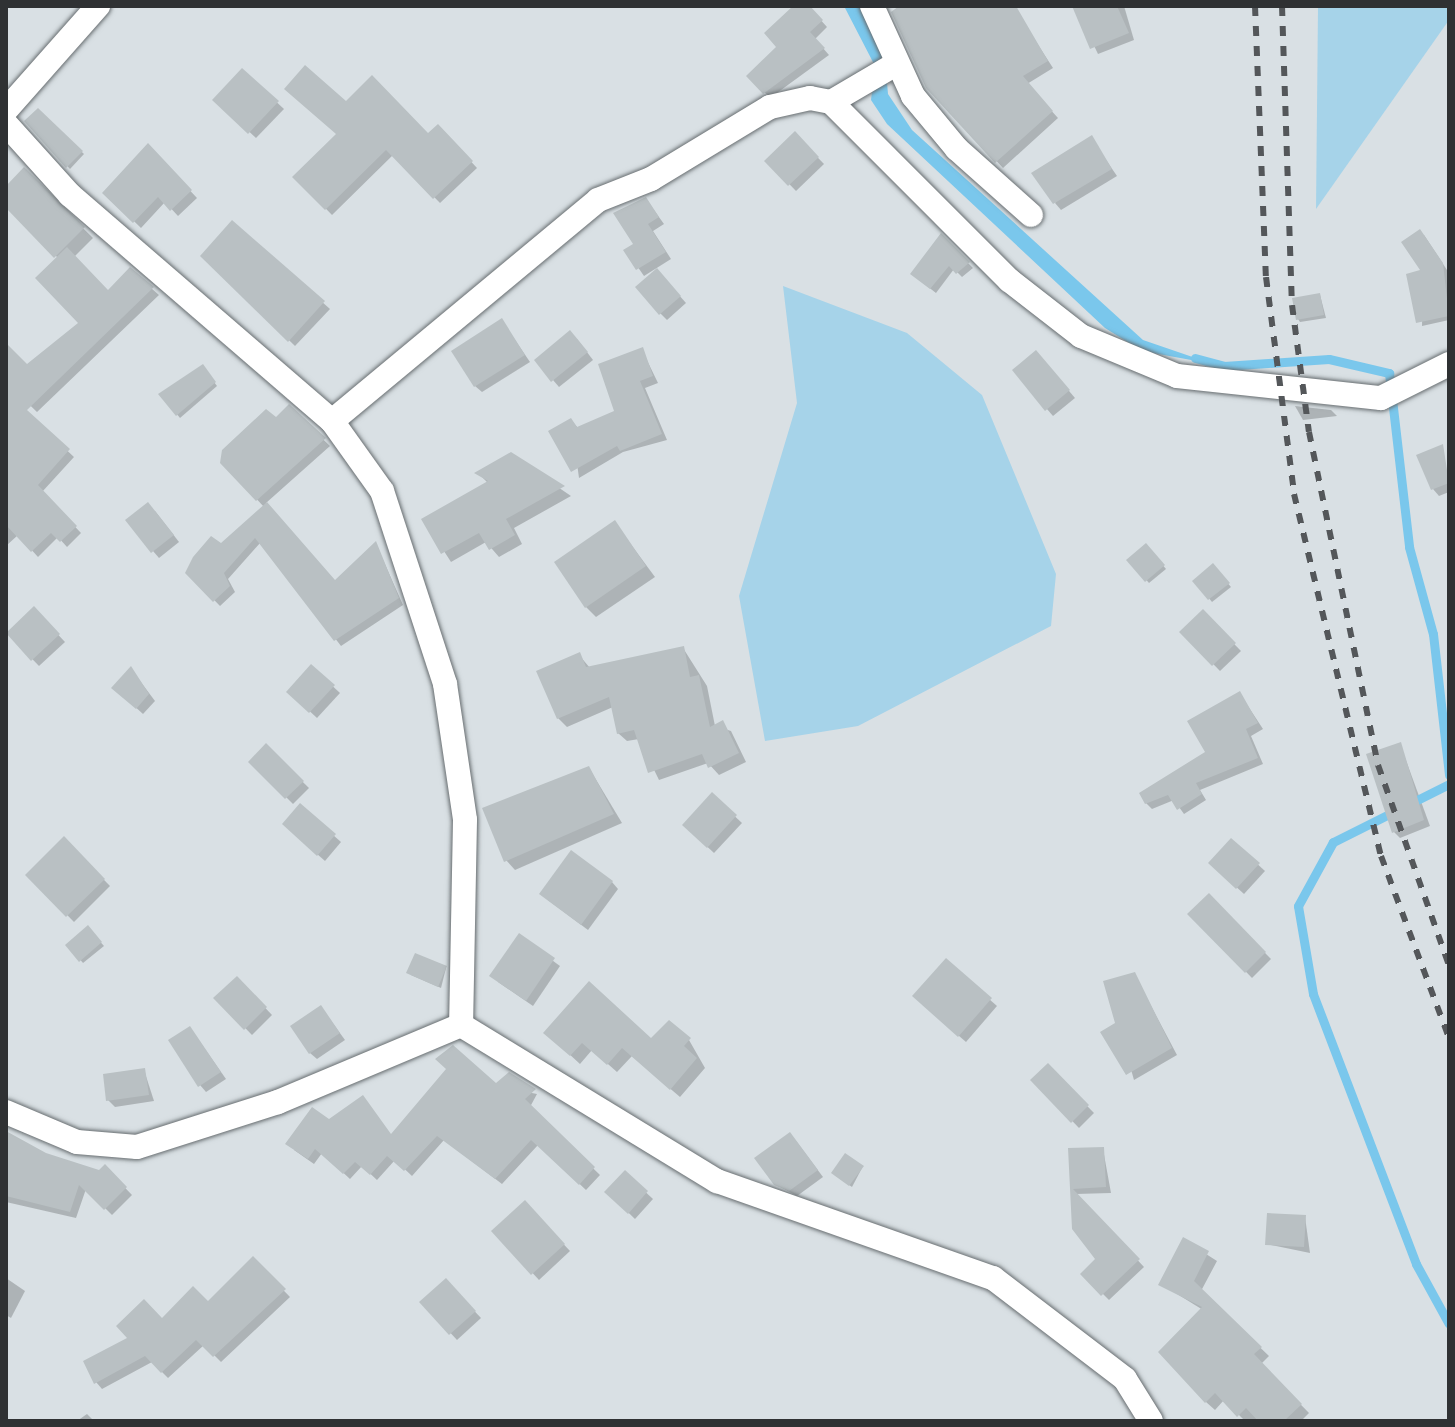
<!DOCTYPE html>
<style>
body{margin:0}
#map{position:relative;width:1455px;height:1427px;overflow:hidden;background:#d9e0e4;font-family:"Sofia Sans Condensed",sans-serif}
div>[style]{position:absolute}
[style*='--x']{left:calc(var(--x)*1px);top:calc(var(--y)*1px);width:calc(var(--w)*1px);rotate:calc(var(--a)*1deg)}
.green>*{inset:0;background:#a6d3e9}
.water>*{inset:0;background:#7ac7ec}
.shadow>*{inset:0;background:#0003}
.stream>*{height:9px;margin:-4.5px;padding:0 4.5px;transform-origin:4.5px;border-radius:4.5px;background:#7ac7ec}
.building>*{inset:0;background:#b9c0c3}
.roads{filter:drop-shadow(0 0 2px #676d70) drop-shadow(0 0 2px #676d70)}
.minor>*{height:24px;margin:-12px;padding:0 12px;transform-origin:12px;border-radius:12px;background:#fff}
.rail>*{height:6px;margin-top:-3px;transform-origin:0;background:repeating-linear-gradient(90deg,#54575a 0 10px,transparent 0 20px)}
span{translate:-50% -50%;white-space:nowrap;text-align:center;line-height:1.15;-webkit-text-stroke:6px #fff;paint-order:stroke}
.frame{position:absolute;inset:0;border:8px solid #2f3133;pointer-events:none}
</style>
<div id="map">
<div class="green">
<i style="clip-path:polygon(1318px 6px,1449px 6px,1449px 20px,1316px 209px)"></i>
<i style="clip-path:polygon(783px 286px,907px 333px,982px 395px,1056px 574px,1051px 626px,858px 726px,765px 741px,739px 596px,797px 403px)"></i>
</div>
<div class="water">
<i style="clip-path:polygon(844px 6px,864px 6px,885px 60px,888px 94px,912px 130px,1143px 340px,1213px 364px,1142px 351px,1105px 328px,887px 124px,871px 100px,875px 66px)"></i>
</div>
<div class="shadow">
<i style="clip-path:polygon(796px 6px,808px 6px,827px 27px,815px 39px,829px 55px,770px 98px,749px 76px,779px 47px)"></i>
<i style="clip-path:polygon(903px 6px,996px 6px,1024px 23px,1053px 68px,1027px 84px,1058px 118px,1003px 168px,928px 87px)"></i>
<i style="clip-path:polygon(1075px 6px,1124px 6px,1134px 40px,1098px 54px)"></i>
<i style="clip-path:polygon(242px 70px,284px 109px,256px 138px,215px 100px)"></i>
<i style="clip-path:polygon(346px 104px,428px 135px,438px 126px,477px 168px,440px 203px,393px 155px,332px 215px,295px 177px,338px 134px)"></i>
<i style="clip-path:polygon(38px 111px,84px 154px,70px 169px,27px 121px)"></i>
<i style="clip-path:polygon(795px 134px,824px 164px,796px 191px,767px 161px)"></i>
<i style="clip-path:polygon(1091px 138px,1117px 176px,1061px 210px,1055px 203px)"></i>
<i style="clip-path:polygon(148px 146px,197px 198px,178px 216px,165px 202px,141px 228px,105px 193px)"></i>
<i style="clip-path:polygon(24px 170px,93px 238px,74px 257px,108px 292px,130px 270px,159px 295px,37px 412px,6px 382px,6px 346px,27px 367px,81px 323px,58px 258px,6px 206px,6px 189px)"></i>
<i style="clip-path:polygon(646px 199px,664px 224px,653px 231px,671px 259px,644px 276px,626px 250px,636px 244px)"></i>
<i style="clip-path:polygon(232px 222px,330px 309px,295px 346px,203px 256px)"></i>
<i style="clip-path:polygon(1424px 235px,1447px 270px,1449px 320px,1422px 326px)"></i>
<i style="clip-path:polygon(941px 236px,973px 268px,962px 277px,954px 269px,936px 293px,918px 279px)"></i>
<i style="clip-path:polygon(663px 277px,686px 303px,667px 320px,660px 313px)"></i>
<i style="clip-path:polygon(1320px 295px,1326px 318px,1300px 322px,1298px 319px)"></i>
<i style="clip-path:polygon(502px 321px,530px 362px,482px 392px,475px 386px)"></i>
<i style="clip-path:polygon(577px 339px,593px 360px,559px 387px,553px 380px)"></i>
<i style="clip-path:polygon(642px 350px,658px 383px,645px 388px,667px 440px,623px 452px,579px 478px,571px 420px,578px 428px,617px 412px)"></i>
<i style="clip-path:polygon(1042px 359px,1075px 398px,1053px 416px,1014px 371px)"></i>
<i style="clip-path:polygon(205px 370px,217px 386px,180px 418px,161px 395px)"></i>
<i style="clip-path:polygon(12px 399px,74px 457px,42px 492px,81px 533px,67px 547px,58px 537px,38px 557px,18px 535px,6px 546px,6px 405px)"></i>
<i style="clip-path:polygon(1295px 406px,1331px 410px,1337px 416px,1303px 420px)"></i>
<i style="clip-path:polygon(289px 407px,330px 446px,266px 503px,335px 582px,376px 544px,403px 605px,341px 646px,261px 542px,228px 579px,235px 592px,220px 606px,188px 573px,264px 507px,222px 462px)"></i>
<i style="clip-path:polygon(1442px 446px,1449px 492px,1439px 496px,1433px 489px)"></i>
<i style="clip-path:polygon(511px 455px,571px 496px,514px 528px,522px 544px,499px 557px,486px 542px,451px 562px,424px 520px,488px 483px,478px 473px)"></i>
<i style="clip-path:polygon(155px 511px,179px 542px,159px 558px,153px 551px)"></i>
<i style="clip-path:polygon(615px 523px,655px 577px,596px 617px,586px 607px)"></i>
<i style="clip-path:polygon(1146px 545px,1166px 569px,1149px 583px,1129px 560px)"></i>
<i style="clip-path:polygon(1213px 566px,1231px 587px,1212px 602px,1195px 581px)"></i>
<i style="clip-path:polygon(34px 609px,65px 642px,39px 666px,8px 634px)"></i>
<i style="clip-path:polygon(1203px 612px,1241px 651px,1220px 671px,1182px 632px)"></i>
<i style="clip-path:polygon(683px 648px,707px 686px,715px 726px,731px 731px,746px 762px,719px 775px,708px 763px,659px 780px,639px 739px,627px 741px,618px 733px,613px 707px,567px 727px,558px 718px,579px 655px,590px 668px)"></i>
<i style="clip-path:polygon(312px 667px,340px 693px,317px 718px,289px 692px)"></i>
<i style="clip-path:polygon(131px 669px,155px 701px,143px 714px,121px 694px)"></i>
<i style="clip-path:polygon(1240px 694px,1263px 729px,1251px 736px,1263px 764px,1200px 790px,1206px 800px,1184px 814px,1174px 800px,1152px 809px,1146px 803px,1207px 753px)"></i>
<i style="clip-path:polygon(1400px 744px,1430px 826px,1400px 838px,1394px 832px)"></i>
<i style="clip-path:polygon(266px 746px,309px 788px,293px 804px,251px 762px)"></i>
<i style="clip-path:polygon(589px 768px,622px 823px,515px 870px,506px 860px)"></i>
<i style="clip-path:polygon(712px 795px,742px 823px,714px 853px,684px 825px)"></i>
<i style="clip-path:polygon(300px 806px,341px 842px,325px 861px,291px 831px)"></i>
<i style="clip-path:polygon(64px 839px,110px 886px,74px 922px,28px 875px)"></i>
<i style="clip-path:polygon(1231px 840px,1265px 871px,1244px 894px,1210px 863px)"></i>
<i style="clip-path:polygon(612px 882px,618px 889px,588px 930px,548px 900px)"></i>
<i style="clip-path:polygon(1209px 896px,1271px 959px,1252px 978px,1190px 914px)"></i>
<i style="clip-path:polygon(88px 928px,104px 946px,83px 963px,68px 945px)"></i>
<i style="clip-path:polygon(519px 936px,560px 966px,533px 1006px,498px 982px)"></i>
<i style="clip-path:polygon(946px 961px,997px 1006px,966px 1042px,921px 1003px)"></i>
<i style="clip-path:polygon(446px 968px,441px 988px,411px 975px)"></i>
<i style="clip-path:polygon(1134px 974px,1177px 1055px,1134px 1080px,1118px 1024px)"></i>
<i style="clip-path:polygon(237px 978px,272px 1015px,252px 1035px,216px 998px)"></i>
<i style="clip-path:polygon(321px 1007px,345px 1040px,317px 1059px,310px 1053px)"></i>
<i style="clip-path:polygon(190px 1028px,226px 1079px,206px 1092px,200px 1085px)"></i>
<i style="clip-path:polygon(689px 1040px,705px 1068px,680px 1097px,632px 1056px,617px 1072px,592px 1050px,580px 1064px,555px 1041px)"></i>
<i style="clip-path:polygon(1048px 1066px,1094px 1113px,1079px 1128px,1033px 1080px)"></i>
<i style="clip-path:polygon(144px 1070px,154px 1101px,115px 1107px,108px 1100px)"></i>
<i style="clip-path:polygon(496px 1086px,537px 1094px,530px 1107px,600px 1175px,586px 1190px,538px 1145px,502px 1184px,444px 1140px,412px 1176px,395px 1160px,377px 1180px,362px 1166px,350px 1179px,322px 1153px,314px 1164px,294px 1150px,329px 1122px,392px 1136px)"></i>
<i style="clip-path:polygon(6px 1133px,46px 1155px,100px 1172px,105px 1167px,132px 1195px,112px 1215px,86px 1189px,76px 1218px,6px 1202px)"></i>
<i style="clip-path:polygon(796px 1141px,823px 1177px,797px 1196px,775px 1184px)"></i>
<i style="clip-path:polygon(1103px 1149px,1111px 1193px,1076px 1194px,1144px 1267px,1109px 1300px,1083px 1274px,1098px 1259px,1074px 1229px,1071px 1150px)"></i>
<i style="clip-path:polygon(862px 1168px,852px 1187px,836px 1176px)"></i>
<i style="clip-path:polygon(625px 1173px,653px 1199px,635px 1219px,607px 1192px)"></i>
<i style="clip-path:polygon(524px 1202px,570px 1251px,539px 1280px,494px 1231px)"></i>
<i style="clip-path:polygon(1305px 1217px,1310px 1253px,1267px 1244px)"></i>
<i style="clip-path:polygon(1184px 1240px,1217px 1261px,1201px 1291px,1269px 1356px,1261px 1364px,1309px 1413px,1301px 1421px,1245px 1421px,1224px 1400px,1215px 1410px,1206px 1402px,1203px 1310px,1161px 1284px)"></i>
<i style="clip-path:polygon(253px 1259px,290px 1297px,221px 1362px,204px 1345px,168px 1378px,152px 1362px,102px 1389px,96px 1382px,162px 1320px,208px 1304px)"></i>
<i style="clip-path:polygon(6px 1278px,25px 1291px,11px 1318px,6px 1315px)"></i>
<i style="clip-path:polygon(446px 1281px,481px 1318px,457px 1340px,422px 1302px)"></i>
<i style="clip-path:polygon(87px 1414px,94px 1421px,77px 1421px)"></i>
</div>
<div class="stream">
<i style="--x:1195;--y:358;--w:30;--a:15"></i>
<i style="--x:1224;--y:366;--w:105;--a:-3.8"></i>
<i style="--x:1329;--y:359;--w:62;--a:13.1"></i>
<i style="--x:1389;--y:373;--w:175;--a:83.4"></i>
<i style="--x:1409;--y:547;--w:90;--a:74.6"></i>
<i style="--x:1433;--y:634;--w:142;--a:83.5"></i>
<i style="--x:1449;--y:784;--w:130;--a:153.4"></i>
<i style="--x:1333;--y:842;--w:73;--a:118.7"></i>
<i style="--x:1298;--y:906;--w:89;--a:80.3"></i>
<i style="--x:1313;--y:994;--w:289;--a:69.1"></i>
<i style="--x:1416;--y:1264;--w:68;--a:61.2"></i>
</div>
<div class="building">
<i style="clip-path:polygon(793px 6px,810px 6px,823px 20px,810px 32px,825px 48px,763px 94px,746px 76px,776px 47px,764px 33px)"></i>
<i style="clip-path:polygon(899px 6px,1016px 6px,1048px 61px,1023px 76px,1053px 111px,995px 163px,926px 88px,891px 12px)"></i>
<i style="clip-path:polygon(1072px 6px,1117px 6px,1129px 33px,1090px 49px)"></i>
<i style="clip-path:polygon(305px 65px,346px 101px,372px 75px,428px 133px,438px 124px,473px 161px,433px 199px,386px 150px,325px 210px,292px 177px,336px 134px,284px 89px)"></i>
<i style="clip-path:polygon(242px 68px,279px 101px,248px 134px,212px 100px)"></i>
<i style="clip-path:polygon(38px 108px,83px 151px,66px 168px,24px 121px)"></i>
<i style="clip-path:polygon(795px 131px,819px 157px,788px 186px,764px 161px)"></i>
<i style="clip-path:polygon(1092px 135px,1112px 169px,1053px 204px,1031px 173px)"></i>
<i style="clip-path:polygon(148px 143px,192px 190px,170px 211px,158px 197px,133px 223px,102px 193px)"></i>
<i style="clip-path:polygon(24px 167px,85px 227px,54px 258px,6px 208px,6px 186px)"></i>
<i style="clip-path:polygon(646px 197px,659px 217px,648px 224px,666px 252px,636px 270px,623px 250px,633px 244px,613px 213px)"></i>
<i style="clip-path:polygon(232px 220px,325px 301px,288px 342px,200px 256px)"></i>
<i style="clip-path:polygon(1420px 229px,1443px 263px,1449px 316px,1416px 323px,1406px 274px,1420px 270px,1401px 242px)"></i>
<i style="clip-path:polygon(941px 233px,970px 262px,956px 274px,949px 266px,930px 289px,910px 274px)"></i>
<i style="clip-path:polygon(67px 247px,108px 290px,130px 267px,154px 287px,27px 410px,70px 449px,38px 485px,77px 526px,60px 542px,51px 533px,31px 552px,6px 525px,6px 343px,27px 364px,78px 323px,35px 278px)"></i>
<i style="clip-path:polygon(657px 268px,681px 296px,659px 315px,635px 287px)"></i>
<i style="clip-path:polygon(1320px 293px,1324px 315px,1296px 320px,1292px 298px)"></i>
<i style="clip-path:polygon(502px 318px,525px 355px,474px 387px,451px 351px)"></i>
<i style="clip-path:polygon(570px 330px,588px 352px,551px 382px,534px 360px)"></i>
<i style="clip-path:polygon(643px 347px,653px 376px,640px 381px,662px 434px,620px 451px,617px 446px,571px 472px,548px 431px,571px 418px,577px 427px,614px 411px,598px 364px)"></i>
<i style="clip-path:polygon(1036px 350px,1070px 390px,1045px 411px,1012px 370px)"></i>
<i style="clip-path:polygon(203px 364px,216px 382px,176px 416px,158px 394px)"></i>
<i style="clip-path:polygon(289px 404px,326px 438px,256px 501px,220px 463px,222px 450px,266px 409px,276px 417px)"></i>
<i style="clip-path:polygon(1443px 444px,1449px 483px,1431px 490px,1416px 455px)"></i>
<i style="clip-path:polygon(511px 452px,565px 486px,506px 519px,515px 535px,489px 550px,479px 533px,441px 554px,421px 519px,488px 481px,474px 473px)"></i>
<i style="clip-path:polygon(148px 502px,174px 535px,151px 553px,125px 520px)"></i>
<i style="clip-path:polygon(267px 502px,335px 580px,376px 541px,399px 598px,334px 641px,255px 538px,224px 573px,230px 586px,213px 602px,185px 573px,193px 557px,211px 536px,221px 543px)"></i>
<i style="clip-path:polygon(615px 520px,646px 566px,585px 608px,554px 562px)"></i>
<i style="clip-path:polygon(1146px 543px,1165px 565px,1145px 582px,1126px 560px)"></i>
<i style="clip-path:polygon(1213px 563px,1230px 583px,1208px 600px,1192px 581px)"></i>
<i style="clip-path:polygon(34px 606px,60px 634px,31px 661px,6px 633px)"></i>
<i style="clip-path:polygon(1203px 609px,1236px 643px,1212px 666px,1179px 632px)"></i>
<i style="clip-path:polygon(684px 646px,690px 677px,699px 675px,710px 727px,723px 720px,739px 753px,708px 768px,702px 754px,648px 773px,634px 730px,617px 734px,609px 697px,557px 719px,536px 671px,580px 652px,586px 667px)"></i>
<i style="clip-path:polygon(311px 664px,335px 685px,309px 713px,286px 692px)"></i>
<i style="clip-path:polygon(131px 666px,149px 694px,136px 709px,111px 688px)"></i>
<i style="clip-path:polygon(1240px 691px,1258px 723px,1246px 729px,1258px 758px,1196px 783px,1202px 794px,1177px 810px,1168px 795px,1145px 804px,1139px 793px,1205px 752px,1187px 721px)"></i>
<i style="clip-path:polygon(1401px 742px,1424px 820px,1392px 833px,1366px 754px)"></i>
<i style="clip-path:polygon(266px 743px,304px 781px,285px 799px,248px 762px)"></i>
<i style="clip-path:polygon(589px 766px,614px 814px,504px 862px,482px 808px)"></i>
<i style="clip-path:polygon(712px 792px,737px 815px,707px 848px,682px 825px)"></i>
<i style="clip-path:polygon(300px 803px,336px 834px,317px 856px,282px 824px)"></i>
<i style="clip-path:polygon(64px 836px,105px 879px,66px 917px,25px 875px)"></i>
<i style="clip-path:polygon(1231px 838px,1260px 863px,1236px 889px,1208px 863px)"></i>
<i style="clip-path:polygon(571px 850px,613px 881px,581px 925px,539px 894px)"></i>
<i style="clip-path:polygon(1209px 893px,1266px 952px,1245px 973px,1187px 914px)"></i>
<i style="clip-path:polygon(88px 925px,102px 942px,79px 962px,65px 945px)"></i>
<i style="clip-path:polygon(519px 933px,555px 958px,526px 1001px,489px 976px)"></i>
<i style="clip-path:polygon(415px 953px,447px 966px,438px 987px,406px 973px)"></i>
<i style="clip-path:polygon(946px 958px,992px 998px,958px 1037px,912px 996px)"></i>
<i style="clip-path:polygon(1135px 972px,1172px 1048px,1126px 1075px,1100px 1032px,1115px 1023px,1103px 981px)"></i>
<i style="clip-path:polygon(237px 976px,267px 1007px,244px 1030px,213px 998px)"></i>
<i style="clip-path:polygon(589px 981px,651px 1038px,669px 1020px,691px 1038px,684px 1046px,697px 1058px,670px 1090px,622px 1048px,607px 1065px,582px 1043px,570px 1056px,543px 1033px)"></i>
<i style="clip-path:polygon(321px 1005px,340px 1033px,309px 1054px,290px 1026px)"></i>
<i style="clip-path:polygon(190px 1026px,221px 1072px,198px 1087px,168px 1040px)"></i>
<i style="clip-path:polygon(453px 1045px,496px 1083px,509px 1072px,536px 1089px,525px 1099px,595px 1167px,579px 1185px,531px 1140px,495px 1179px,437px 1136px,404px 1171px,387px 1156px,370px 1175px,355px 1162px,343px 1174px,315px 1149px,308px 1159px,285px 1144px,312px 1107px,329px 1119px,363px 1095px,391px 1134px,446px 1069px,435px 1059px)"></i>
<i style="clip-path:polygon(1048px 1063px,1089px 1105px,1071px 1123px,1030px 1080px)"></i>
<i style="clip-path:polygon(145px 1068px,149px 1095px,106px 1101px,103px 1074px)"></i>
<i style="clip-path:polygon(6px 1131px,46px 1153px,99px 1170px,105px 1164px,127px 1187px,104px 1210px,79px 1185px,70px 1212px,6px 1196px)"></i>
<i style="clip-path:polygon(790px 1132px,818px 1170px,789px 1191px,774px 1185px,754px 1158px)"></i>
<i style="clip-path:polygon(1104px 1147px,1106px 1187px,1073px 1189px,1140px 1259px,1101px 1296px,1080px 1274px,1095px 1259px,1072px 1229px,1068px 1148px)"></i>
<i style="clip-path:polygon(845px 1153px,864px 1166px,849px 1186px,831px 1173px)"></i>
<i style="clip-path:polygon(625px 1170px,648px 1191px,628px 1214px,604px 1192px)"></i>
<i style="clip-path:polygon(525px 1200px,565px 1244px,531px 1275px,491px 1231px)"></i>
<i style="clip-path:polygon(1267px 1213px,1306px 1215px,1304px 1247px,1265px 1245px)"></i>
<i style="clip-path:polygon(1183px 1237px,1209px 1251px,1194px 1281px,1262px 1347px,1254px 1354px,1302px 1404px,1284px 1421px,1258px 1421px,1246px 1408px,1237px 1417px,1215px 1393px,1205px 1403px,1158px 1352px,1202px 1307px,1158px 1285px)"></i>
<i style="clip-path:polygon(253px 1256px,286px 1289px,213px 1357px,196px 1340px,161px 1373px,145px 1356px,94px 1384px,83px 1361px,127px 1338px,116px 1326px,144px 1299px,162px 1318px,193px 1286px,208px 1301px)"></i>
<i style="clip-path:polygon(446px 1278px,476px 1311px,449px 1335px,419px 1302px)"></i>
</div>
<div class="roads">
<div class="minor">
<i style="--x:872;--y:6;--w:99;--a:65.5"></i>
<i style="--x:913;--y:96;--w:69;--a:50.3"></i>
<i style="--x:957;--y:149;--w:99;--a:41.7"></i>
<i style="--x:831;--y:102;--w:73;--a:-30.4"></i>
<i style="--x:6;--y:110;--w:139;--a:-48.5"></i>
<i style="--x:6;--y:124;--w:96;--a:48"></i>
<i style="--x:70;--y:195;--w:346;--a:40.8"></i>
<i style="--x:332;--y:421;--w:86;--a:54.5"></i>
<i style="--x:382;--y:491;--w:203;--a:71.9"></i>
<i style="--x:445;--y:684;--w:137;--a:81.6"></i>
<i style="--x:465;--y:820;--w:205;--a:91.1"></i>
<i style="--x:332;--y:421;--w:346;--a:-39.7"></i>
<i style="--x:598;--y:200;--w:57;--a:-21.6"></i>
<i style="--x:651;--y:179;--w:139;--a:-31.2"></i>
<i style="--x:770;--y:107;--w:41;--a:-12.7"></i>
<i style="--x:810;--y:98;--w:21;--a:11"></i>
<i style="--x:831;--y:102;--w:252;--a:45"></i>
<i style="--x:1009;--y:280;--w:91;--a:37.9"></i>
<i style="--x:1081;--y:336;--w:104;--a:22.6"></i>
<i style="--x:1177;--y:376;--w:205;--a:6.2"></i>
<i style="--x:1381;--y:398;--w:76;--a:-26.6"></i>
<i style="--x:6;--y:1112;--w:77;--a:22.9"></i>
<i style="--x:77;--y:1142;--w:60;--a:4.8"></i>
<i style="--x:137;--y:1147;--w:148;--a:-17.7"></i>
<i style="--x:278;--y:1102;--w:199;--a:-22.8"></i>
<i style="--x:461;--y:1025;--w:300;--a:31.4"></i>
<i style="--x:717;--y:1181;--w:293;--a:19.4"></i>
<i style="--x:993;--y:1278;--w:166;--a:37.4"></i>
<i style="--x:1125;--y:1379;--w:49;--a:58.2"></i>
</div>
</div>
<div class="rail">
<i style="--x:1255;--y:6;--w:271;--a:87.7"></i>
<i style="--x:1266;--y:277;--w:219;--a:82.6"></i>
<i style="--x:1294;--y:494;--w:372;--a:76.5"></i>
<i style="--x:1381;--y:856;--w:194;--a:69.5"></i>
<i style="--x:1282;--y:6;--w:299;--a:88.1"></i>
<i style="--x:1292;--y:305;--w:128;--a:82.4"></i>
<i style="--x:1309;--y:432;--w:340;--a:78.3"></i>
<i style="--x:1378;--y:765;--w:212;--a:70.5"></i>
</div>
<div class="frame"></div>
</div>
